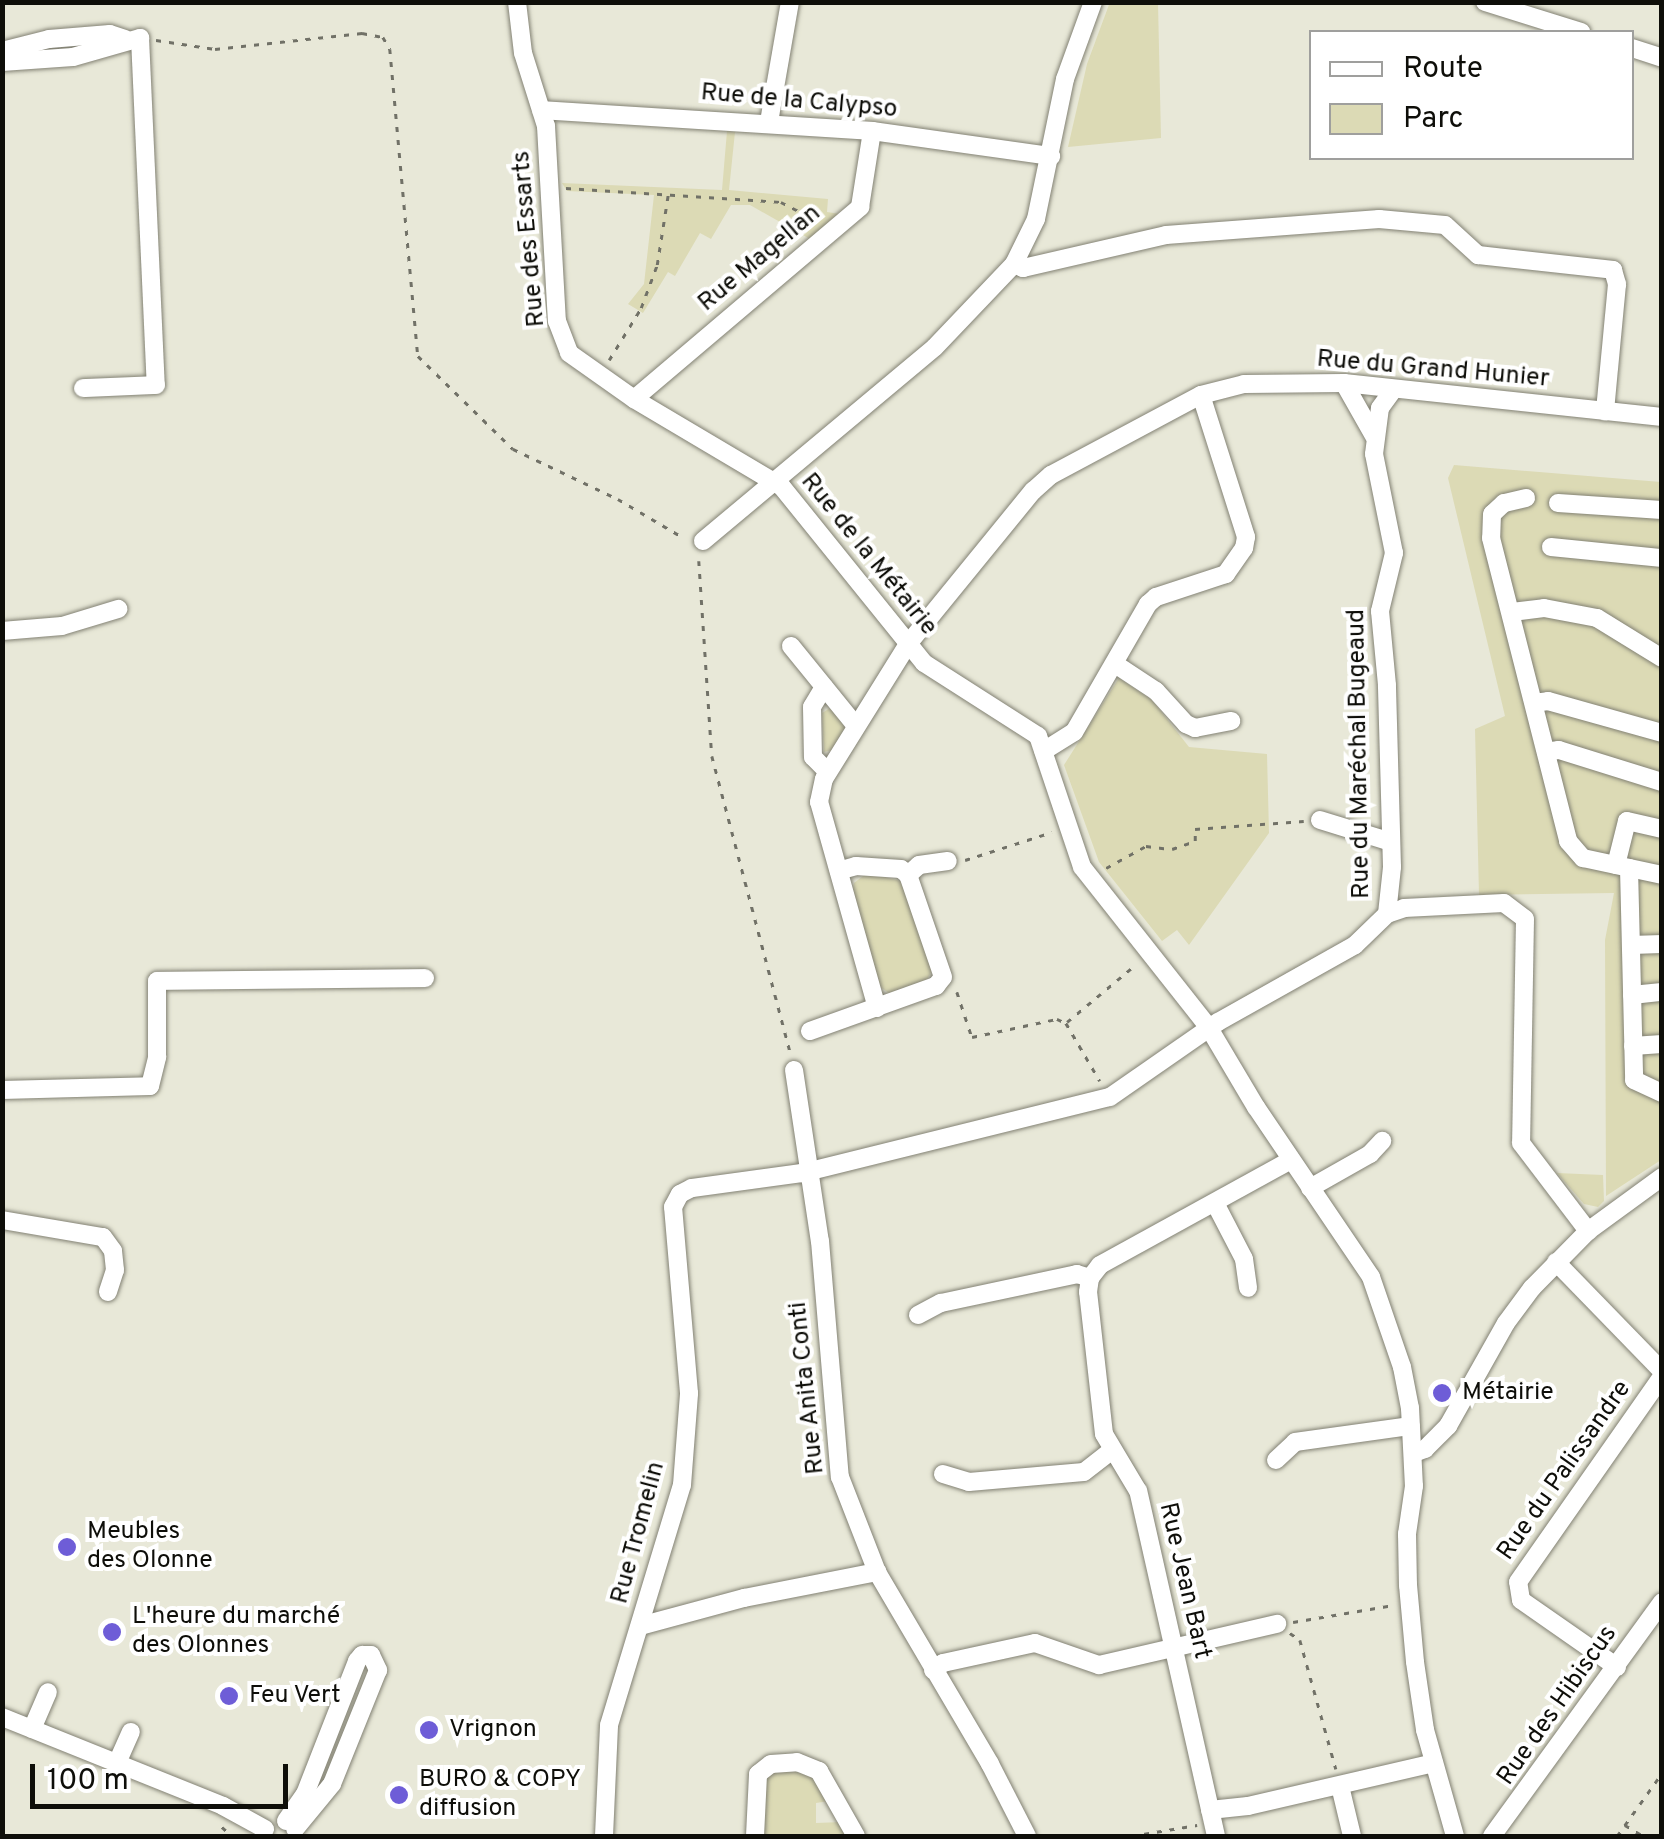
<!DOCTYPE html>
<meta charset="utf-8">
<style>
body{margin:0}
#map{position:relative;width:1664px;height:1839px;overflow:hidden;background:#e8e8d8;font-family:Overpass,sans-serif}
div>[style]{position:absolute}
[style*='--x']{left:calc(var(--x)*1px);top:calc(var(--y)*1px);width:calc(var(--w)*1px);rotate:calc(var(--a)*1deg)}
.green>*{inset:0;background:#dcdab5}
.path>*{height:2.5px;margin-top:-1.25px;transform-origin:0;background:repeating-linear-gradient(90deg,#717167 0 5px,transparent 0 13px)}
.roads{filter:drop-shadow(0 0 2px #828173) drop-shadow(0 0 2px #828173)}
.minor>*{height:18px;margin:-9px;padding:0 9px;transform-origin:9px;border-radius:9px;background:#fff}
.dots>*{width:28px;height:28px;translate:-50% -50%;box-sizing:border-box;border:5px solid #fff;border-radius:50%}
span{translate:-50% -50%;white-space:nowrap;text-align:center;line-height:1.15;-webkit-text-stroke:8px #fff;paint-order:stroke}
.street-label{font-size:25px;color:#0e0e09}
.poi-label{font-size:25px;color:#0e0e09}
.left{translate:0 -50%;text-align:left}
.frame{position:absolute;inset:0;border:5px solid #0e0e09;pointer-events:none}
.legend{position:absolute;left:1309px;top:30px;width:325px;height:130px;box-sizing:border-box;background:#fff;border:2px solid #9f9f9d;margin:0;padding:12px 18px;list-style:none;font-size:30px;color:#0e0e09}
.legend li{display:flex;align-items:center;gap:20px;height:50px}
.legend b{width:50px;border:2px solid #9f9f9d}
.scale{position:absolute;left:30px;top:1764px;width:258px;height:45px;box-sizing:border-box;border:5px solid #0e0e09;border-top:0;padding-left:12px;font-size:30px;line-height:35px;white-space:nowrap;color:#0e0e09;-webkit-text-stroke:8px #fff;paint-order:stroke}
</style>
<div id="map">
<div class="green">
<i style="clip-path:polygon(1110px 2px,1158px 3px,1161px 138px,1068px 147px,1087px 64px)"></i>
<i style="clip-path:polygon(727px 131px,735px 132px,729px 190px,828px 199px,827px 212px,840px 214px,810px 239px,750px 205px,731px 205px,711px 239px,700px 233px,675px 276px,668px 272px,643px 313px,628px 304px,644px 284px,654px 195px,567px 191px,562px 183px,722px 190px)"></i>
<i style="clip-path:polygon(1454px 465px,1661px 482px,1661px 1160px,1606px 1196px,1605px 940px,1614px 893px,1479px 895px,1475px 729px,1505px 716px,1448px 478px)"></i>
<i style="clip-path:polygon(1119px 678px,1152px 700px,1189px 747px,1267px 754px,1269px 833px,1189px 945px,1177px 930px,1162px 941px,1099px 862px,1064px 765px)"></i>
<i style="clip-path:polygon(832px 707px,845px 728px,832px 750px,824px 752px,822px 713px)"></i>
<i style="clip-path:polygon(867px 873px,901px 881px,932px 970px,927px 980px,889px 993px,877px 985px,852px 896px,854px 883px)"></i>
<i style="clip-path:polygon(1557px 1173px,1603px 1175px,1604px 1201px,1598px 1207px,1584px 1204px)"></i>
<i style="clip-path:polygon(789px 1767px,810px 1773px,829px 1801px,816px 1803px,816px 1823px,842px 1822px,850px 1836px,759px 1836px,767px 1775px)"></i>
</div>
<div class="path">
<i style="--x:156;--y:40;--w:60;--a:8.7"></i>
<i style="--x:215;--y:49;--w:148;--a:-6.2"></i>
<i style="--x:362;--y:33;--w:21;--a:11"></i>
<i style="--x:383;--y:37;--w:14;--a:60"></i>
<i style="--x:390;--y:49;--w:308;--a:84.8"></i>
<i style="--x:418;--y:356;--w:133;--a:44.4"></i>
<i style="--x:513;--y:449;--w:116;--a:25.5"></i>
<i style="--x:618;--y:499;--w:77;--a:30.6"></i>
<i style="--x:566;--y:188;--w:215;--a:3.7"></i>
<i style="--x:781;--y:202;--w:42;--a:27.2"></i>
<i style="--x:609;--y:360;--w:61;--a:-58.4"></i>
<i style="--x:641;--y:308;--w:46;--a:-69.6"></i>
<i style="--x:657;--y:265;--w:71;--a:-81.1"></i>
<i style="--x:699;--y:561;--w:195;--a:86.2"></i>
<i style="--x:712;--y:756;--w:306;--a:75.2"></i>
<i style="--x:965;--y:860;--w:91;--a:-17.8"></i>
<i style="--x:1106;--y:868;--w:46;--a:-28.8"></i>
<i style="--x:1146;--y:846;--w:26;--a:7"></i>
<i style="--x:1172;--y:849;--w:24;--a:-19"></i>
<i style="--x:1195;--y:841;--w:12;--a:-90"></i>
<i style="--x:1195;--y:829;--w:109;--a:-4.2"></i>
<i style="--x:957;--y:992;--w:47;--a:71.6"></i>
<i style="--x:972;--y:1037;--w:87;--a:-12"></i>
<i style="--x:1057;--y:1019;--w:10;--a:24"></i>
<i style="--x:1066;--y:1023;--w:67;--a:59.6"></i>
<i style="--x:1067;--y:1022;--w:87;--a:-39.9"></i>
<i style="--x:1293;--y:1622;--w:102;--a:-9.6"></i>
<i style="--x:1290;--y:1633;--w:12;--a:35"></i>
<i style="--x:1300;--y:1640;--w:134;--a:74.4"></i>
<i style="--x:1625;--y:1825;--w:21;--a:31"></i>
<i style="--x:222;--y:1827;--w:13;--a:42"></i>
<i style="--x:1131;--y:1836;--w:67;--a:-9.5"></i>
<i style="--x:1617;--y:1836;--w:77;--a:-54.5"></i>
</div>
<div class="roads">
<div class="minor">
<i style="--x:517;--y:2;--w:51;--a:83.3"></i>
<i style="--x:523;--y:53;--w:77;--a:72.5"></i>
<i style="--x:546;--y:126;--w:195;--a:86.8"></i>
<i style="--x:557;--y:321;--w:34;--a:69"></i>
<i style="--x:569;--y:353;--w:80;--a:35.3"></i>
<i style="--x:634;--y:399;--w:172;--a:30.7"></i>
<i style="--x:782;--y:487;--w:226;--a:51.1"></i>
<i style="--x:924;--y:663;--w:135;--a:32.6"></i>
<i style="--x:1038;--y:736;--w:138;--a:71.4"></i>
<i style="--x:1082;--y:867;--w:205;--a:51.7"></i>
<i style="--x:1209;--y:1028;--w:92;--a:59.3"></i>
<i style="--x:1256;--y:1107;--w:205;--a:55.9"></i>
<i style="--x:1371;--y:1277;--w:95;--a:71"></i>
<i style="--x:1402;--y:1367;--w:42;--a:79"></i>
<i style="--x:1410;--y:1408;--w:78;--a:87.1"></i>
<i style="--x:1414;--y:1486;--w:49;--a:98.3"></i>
<i style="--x:1407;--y:1534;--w:51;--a:88.9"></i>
<i style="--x:1408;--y:1585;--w:77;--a:84.8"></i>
<i style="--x:1415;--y:1662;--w:69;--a:81.6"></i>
<i style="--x:1425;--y:1730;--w:110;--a:74.2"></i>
<i style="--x:1485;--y:2;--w:101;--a:17.4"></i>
<i style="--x:1632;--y:48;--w:32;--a:18"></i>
<i style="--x:2;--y:51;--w:49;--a:-14.3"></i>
<i style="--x:49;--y:39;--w:61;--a:-4.7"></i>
<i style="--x:110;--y:34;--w:16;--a:18"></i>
<i style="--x:2;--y:62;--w:71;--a:-4"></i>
<i style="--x:73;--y:57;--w:70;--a:-15.8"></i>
<i style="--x:140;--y:38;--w:347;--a:87.4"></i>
<i style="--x:156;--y:385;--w:73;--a:177.6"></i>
<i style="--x:541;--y:110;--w:332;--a:3.6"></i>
<i style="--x:872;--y:131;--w:181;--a:8"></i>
<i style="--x:769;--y:122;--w:122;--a:-80.1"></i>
<i style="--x:1014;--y:264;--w:10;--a:24"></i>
<i style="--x:1023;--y:268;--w:147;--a:-13"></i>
<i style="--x:1166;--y:235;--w:214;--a:-4.3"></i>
<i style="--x:1379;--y:219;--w:66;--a:5.2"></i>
<i style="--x:1445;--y:225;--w:45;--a:42.3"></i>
<i style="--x:1478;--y:255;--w:136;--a:6.3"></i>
<i style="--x:1613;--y:270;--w:15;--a:74"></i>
<i style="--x:1617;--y:284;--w:128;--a:95.4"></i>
<i style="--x:1344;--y:383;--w:61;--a:60.5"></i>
<i style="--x:1201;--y:395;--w:44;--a:-14.3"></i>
<i style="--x:1244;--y:384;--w:100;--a:-0.6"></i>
<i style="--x:1344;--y:383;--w:320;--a:6.1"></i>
<i style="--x:634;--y:399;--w:297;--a:-40.3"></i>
<i style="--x:860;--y:207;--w:77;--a:-81"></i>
<i style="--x:1526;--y:498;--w:23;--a:167"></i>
<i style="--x:1504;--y:503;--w:16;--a:137"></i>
<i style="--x:1492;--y:514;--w:24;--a:92"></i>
<i style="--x:1491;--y:538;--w:313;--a:75.7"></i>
<i style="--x:1568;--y:841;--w:23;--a:49"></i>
<i style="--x:1583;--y:858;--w:81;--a:12.1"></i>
<i style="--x:1558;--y:503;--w:104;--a:3.9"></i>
<i style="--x:703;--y:541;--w:302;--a:-39.9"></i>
<i style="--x:935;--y:347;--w:115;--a:-46.4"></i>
<i style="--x:1014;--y:264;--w:50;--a:-63.9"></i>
<i style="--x:1036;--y:219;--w:143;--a:-78.3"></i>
<i style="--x:1065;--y:79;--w:82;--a:-70"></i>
<i style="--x:1551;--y:547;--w:112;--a:5.7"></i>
<i style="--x:1512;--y:612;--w:32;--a:-7"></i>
<i style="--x:1544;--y:608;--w:54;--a:10.7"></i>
<i style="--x:1597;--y:618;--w:76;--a:31.6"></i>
<i style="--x:2;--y:631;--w:60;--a:-4.8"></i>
<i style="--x:62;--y:626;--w:59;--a:-16.9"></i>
<i style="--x:791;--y:646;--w:103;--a:50.9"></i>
<i style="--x:1115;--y:664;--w:49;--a:33.4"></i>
<i style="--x:1156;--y:691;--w:45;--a:47.7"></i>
<i style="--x:1186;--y:724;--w:10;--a:24"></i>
<i style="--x:1195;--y:728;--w:37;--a:-11"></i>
<i style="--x:824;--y:687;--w:23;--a:121"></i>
<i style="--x:812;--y:707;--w:50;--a:88.9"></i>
<i style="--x:813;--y:757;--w:21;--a:45"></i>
<i style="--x:1534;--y:703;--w:14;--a:-8"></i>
<i style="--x:1548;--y:701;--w:118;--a:15.7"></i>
<i style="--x:1546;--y:752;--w:13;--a:-9"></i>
<i style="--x:1559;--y:750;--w:108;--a:17.3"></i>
<i style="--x:1320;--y:820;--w:74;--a:17.2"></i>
<i style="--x:1616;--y:865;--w:45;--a:-76"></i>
<i style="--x:1627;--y:821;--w:36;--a:13"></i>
<i style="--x:1629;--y:868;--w:212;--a:88.6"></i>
<i style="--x:1634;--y:1080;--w:31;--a:25"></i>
<i style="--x:908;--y:875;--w:15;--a:-42"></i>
<i style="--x:919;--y:865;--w:29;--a:-8"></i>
<i style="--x:1387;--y:914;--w:18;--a:-19"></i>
<i style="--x:1404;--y:908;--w:100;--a:-2.9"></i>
<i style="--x:1504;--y:903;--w:26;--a:37"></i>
<i style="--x:1525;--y:919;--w:224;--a:91"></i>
<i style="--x:1521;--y:1143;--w:111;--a:52.7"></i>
<i style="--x:1631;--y:945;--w:31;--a:-2"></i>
<i style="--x:1632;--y:995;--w:30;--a:-6"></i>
<i style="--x:877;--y:1008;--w:214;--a:-105.7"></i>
<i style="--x:819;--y:802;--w:24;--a:-78"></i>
<i style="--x:824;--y:779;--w:159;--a:-58.1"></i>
<i style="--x:908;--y:644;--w:198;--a:-50.8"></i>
<i style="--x:1033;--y:491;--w:24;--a:-42"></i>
<i style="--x:1051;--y:475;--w:170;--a:-28.1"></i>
<i style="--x:1201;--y:395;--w:149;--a:72.4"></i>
<i style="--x:1246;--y:537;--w:11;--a:100"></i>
<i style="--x:1244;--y:548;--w:32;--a:125"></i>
<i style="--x:1226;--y:574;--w:74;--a:161.8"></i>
<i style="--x:1156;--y:597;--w:11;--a:139"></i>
<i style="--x:1148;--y:604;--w:148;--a:120"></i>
<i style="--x:1074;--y:732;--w:36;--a:148"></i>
<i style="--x:810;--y:1031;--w:134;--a:-19.7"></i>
<i style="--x:936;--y:986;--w:11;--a:-52"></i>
<i style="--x:943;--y:977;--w:108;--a:-108.9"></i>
<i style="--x:908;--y:875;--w:9;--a:-139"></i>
<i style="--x:901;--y:869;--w:45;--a:-176.2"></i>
<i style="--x:856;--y:866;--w:18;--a:164"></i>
<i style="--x:1633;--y:1046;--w:29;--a:-4"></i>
<i style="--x:794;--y:1070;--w:173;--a:81.4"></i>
<i style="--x:820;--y:1241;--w:237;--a:85.2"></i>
<i style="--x:840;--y:1477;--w:102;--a:68.7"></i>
<i style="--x:877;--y:1572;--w:223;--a:59.5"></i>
<i style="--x:990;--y:1764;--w:81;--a:62.8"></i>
<i style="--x:2;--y:1090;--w:148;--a:-1.5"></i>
<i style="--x:150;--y:1086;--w:30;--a:-76"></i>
<i style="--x:157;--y:1057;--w:76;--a:-90"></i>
<i style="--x:157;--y:981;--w:268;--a:-0.6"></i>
<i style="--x:1310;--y:1188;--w:69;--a:-29.5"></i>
<i style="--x:1370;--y:1154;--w:18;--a:-47"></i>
<i style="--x:1215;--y:1203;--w:63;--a:62.6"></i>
<i style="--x:1244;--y:1259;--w:29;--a:82"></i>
<i style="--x:2;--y:1220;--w:102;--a:9.6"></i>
<i style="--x:103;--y:1237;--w:17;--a:54"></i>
<i style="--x:113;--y:1251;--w:19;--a:84"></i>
<i style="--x:115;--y:1270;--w:23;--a:108"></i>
<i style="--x:1556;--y:1262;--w:152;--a:45.8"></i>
<i style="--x:918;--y:1315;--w:26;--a:-28"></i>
<i style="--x:941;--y:1303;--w:139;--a:-12"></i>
<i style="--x:1077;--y:1274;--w:14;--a:17"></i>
<i style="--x:1414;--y:1453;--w:12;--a:-20"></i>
<i style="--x:1425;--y:1449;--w:33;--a:-45"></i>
<i style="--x:1448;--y:1426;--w:118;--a:-60.6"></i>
<i style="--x:1506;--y:1323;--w:44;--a:-53.4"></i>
<i style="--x:1532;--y:1288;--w:80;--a:-45.5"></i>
<i style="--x:1588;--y:1231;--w:92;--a:-36.1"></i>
<i style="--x:1276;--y:1460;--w:26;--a:-43"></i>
<i style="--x:1295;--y:1442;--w:117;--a:-7.9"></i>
<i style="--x:943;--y:1474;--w:27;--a:17"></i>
<i style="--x:969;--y:1482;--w:115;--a:-5"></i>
<i style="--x:1084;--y:1472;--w:34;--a:-38"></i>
<i style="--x:640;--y:1626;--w:108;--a:-15.1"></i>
<i style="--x:744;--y:1598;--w:136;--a:-11.1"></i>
<i style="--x:1617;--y:1667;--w:117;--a:-145.1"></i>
<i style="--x:1521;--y:1600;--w:18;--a:-99"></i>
<i style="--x:1518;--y:1582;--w:251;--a:-55"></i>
<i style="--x:933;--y:1670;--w:12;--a:-35"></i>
<i style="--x:943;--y:1663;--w:94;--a:-12.3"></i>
<i style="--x:1035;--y:1643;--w:68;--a:19"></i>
<i style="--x:1099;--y:1665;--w:183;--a:-13"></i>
<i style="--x:2;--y:1717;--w:238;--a:21.9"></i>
<i style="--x:223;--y:1806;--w:48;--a:28.7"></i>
<i style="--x:32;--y:1729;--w:40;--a:-66.6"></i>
<i style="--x:117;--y:1763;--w:34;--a:-66"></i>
<i style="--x:1340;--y:1786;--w:51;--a:76.5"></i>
<i style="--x:1210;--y:1810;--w:38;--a:-6"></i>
<i style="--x:1248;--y:1806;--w:191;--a:-13"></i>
<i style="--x:286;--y:1821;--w:33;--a:-55"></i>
<i style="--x:305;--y:1794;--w:143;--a:-68.6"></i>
<i style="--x:357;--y:1661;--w:8;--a:-50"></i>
<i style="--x:362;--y:1655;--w:9;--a:0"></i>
<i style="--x:371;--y:1655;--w:17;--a:65"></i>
<i style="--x:378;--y:1670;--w:123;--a:112"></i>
<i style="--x:332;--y:1784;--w:58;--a:129.4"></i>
<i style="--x:604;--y:1836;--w:111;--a:-87.4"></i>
<i style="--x:609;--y:1725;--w:251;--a:-73.1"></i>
<i style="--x:682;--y:1485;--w:92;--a:-85.6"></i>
<i style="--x:689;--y:1393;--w:187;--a:-94.9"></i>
<i style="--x:673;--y:1207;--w:15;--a:-62"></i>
<i style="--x:680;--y:1194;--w:13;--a:-27"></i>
<i style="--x:692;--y:1188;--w:111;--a:-7.8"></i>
<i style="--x:802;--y:1173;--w:317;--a:-13.9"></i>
<i style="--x:1110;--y:1097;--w:131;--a:-34.8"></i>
<i style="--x:1218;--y:1022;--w:157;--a:-29.3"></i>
<i style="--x:1355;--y:945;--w:45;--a:-44.1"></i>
<i style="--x:1387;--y:914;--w:47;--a:-83.9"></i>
<i style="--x:1392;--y:867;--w:182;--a:-91.6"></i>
<i style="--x:1387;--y:685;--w:74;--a:-95.4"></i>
<i style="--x:1380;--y:611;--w:60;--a:-76.4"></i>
<i style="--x:1394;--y:553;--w:101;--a:-101.4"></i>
<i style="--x:1374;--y:454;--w:46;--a:-82.6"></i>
<i style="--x:1380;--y:408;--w:22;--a:-54"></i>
<i style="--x:755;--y:1836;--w:62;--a:-87.2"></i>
<i style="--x:758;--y:1774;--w:16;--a:-38"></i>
<i style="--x:771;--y:1764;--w:26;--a:-4"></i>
<i style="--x:797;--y:1762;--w:24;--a:22"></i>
<i style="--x:819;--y:1771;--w:75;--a:60.4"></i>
<i style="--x:1216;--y:1836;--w:354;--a:-102.7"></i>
<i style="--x:1138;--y:1491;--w:66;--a:-120.8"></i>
<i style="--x:1104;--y:1434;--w:143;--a:-96.4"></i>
<i style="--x:1088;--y:1292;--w:14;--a:-82"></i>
<i style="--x:1090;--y:1278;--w:16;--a:-52"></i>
<i style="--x:1100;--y:1265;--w:218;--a:-28.8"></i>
<i style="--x:1492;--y:1836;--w:289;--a:-54"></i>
</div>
</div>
<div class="dots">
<i style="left:1442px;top:1393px;background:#6e5dd7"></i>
<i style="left:67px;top:1547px;background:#6e5dd7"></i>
<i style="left:112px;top:1632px;background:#6e5dd7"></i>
<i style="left:229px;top:1696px;background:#6e5dd7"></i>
<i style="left:429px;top:1730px;background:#6e5dd7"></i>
<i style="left:399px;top:1795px;background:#6e5dd7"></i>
</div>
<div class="street-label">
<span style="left:799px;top:102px;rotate:5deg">Rue de la Calypso</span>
<span style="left:530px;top:239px;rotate:-95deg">Rue des Essarts</span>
<span style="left:760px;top:259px;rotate:-40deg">Rue Magellan</span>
<span style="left:1433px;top:370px;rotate:5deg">Rue du Grand Hunier</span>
<span style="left:868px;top:555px;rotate:51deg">Rue de la Métairie</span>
<span style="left:1360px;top:754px;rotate:-91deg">Rue du Maréchal Bugeaud</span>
<span style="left:808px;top:1388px;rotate:-96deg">Rue Anita Conti</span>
<span style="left:1565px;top:1471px;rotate:-55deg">Rue du Palissandre</span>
<span style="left:639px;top:1533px;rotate:-75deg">Rue Tromelin</span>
<span style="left:1184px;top:1581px;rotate:77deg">Rue Jean Bart</span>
<span style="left:1558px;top:1706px;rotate:-55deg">Rue des Hibiscus</span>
</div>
<div class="poi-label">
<span class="left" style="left:1462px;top:1393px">Métairie</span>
<span class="left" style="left:87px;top:1547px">Meubles<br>des Olonne</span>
<span class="left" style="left:132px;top:1632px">L'heure du marché<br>des Olonnes</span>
<span class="left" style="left:249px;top:1696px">Feu Vert</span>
<span class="left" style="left:449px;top:1730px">Vrignon</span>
<span class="left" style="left:419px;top:1795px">BURO &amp; COPY<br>diffusion</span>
</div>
<div class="frame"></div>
<ul class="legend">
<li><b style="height:12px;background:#fff"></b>Route</li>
<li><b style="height:28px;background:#dcdab5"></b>Parc</li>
</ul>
<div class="scale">100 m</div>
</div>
